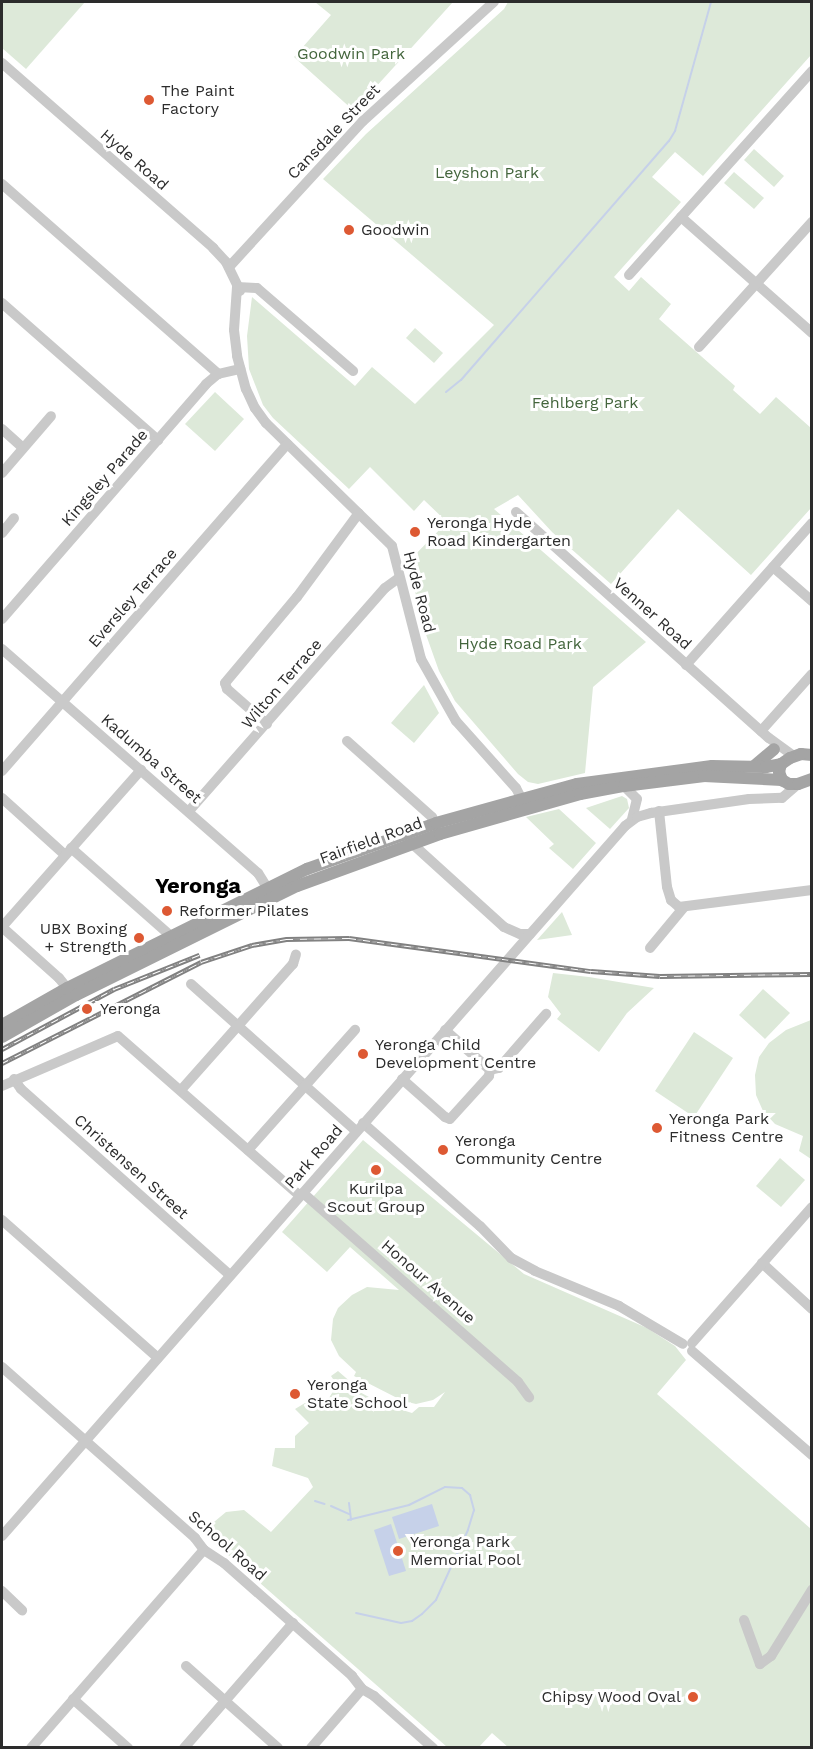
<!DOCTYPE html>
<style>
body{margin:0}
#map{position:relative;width:813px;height:1749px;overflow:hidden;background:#fff;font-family:"Work Sans",sans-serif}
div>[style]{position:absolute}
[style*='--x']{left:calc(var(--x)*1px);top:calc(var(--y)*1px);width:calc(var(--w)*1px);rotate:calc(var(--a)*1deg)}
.green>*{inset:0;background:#dde9d9}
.water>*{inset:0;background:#c6d1e9}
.stream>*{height:2px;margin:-1px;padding:0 1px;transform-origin:1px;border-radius:1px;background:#c6d1e9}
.minor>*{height:10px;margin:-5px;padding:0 5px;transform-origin:5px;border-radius:5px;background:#c9c9c9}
.major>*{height:12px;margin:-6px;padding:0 6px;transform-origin:6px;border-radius:6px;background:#a4a4a4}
.rail>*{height:4.5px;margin-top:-2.25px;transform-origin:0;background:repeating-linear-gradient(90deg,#fff 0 7px,#818181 0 14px);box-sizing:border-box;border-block:2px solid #818181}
.dots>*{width:16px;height:16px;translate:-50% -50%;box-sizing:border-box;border:3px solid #fff;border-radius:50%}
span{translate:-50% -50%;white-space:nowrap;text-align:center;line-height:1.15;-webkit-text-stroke:6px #fff;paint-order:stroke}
.park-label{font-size:16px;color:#43653c}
.poi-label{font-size:16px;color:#2c2c2c}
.left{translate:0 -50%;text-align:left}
.right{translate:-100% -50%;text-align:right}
.street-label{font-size:16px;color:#2c2c2c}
.district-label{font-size:22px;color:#000;font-weight:700}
.frame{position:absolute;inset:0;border:3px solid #2c2c2c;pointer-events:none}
</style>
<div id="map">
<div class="green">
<i style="clip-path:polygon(2px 2px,85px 2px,26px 69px,2px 48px)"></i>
<i style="clip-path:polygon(315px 2px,453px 2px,354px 111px,294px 57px,331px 15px)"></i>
<i style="clip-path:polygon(508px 2px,812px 2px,811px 55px,703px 176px,675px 152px,652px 177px,681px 202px,614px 277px,629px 291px,641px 277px,671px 304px,659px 319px,735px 386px,733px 390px,760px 414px,776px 397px,811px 428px,811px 508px,751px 575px,678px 509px,611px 584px,552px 532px,518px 495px,494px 509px,646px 642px,593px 687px,585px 773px,538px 784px,528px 782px,518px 774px,455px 701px,439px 671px,424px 629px,408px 562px,447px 522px,424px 500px,414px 511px,370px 467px,349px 489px,273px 418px,263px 405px,249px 369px,247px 336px,252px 297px,355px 386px,372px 367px,415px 404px,494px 325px,323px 179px,366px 134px,504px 9px)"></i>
<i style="clip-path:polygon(754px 149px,784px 176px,774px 187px,744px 160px)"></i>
<i style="clip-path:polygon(734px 172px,764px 198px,754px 209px,724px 183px)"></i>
<i style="clip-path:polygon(415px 328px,443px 353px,434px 363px,406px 338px)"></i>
<i style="clip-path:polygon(215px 392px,244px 419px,215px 451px,185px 424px)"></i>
<i style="clip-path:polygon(424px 685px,439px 713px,414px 743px,391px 723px)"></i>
<i style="clip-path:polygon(622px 796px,627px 799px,629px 808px,610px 829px,586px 808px)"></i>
<i style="clip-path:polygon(559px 809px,596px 843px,573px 869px,549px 848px,554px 844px,526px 817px)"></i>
<i style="clip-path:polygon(562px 912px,572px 935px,537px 940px)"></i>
<i style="clip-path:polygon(553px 973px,589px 977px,654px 988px,627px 1013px,599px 1052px,557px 1019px,561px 1014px,548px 997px)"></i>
<i style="clip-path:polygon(763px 989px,790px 1013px,765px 1039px,739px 1015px)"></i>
<i style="clip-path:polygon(811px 1020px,811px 1159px,799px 1151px,803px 1136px,775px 1124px,763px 1111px,756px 1095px,755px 1075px,759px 1057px,769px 1043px,786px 1030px)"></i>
<i style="clip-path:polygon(694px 1032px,733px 1058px,694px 1117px,655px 1091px)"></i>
<i style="clip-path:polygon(363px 1140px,524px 1274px,647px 1328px,675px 1346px,686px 1360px,657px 1394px,811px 1529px,811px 1747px,509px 1748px,492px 1733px,479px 1747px,447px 1747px,202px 1532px,226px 1512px,244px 1510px,271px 1532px,313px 1487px,308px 1478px,272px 1466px,275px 1448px,295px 1448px,295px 1436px,309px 1423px,295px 1409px,305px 1403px,324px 1406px,337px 1385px,331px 1376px,338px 1371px,353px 1384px,356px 1390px,380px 1403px,412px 1413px,419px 1407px,434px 1407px,445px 1392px,433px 1400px,416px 1404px,403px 1401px,354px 1376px,356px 1372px,339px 1356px,331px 1340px,333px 1319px,338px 1308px,352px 1295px,367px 1287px,399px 1290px,350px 1247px,327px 1272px,282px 1232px)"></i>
<i style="clip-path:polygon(780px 1158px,805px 1180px,781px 1207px,756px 1186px)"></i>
</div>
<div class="water">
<i style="clip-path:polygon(432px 1504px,439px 1526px,399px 1539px,392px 1517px)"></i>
<i style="clip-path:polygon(391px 1524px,406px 1571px,389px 1576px,374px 1530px)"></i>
</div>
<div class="stream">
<i style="--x:446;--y:392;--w:19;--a:-39"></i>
<i style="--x:461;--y:380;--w:317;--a:-49"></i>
<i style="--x:669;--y:141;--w:12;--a:-59"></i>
<i style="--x:675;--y:131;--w:134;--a:-74.4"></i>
<i style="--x:315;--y:1501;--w:10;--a:17"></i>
<i style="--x:349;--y:1503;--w:17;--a:83"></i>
<i style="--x:331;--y:1506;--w:20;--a:24"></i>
<i style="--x:348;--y:1520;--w:63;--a:-13.8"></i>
<i style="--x:409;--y:1505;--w:40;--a:-26.6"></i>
<i style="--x:445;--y:1487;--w:17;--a:3"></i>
<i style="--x:462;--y:1488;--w:11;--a:41"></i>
<i style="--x:470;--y:1495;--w:16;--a:75"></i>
<i style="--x:474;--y:1510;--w:21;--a:107"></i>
<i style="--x:468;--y:1530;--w:77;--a:114.6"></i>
<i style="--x:436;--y:1600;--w:20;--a:135"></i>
<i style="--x:422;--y:1614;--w:12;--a:145"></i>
<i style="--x:412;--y:1621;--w:11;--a:170"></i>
<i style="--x:401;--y:1623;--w:46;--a:-167.5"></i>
</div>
<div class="minor">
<i style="--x:2;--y:63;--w:281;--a:41.2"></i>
<i style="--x:213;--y:248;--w:19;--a:47"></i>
<i style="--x:226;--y:262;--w:32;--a:64"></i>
<i style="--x:2;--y:184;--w:288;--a:41.3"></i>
<i style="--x:681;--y:217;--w:175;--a:41.5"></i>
<i style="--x:229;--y:267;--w:198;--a:-47.5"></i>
<i style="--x:363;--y:121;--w:177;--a:-42.3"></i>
<i style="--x:629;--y:275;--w:274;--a:-48.1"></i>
<i style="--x:237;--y:287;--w:43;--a:94"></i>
<i style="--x:234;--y:330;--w:26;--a:83"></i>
<i style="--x:237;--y:356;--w:34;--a:75"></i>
<i style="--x:246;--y:389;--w:21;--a:65"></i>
<i style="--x:255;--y:408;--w:19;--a:54"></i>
<i style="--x:266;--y:423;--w:176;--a:44.3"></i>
<i style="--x:392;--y:546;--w:117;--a:75.6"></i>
<i style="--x:421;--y:659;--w:71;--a:60.6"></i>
<i style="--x:456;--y:721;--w:90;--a:48.2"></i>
<i style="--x:516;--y:788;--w:20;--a:63"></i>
<i style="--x:237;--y:287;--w:20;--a:3"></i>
<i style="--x:257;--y:288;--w:127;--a:40.8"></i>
<i style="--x:2;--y:303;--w:208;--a:41.3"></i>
<i style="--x:699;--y:347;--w:169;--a:-47.9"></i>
<i style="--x:2;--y:429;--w:28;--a:42"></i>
<i style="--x:2;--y:473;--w:75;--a:-49.3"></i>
<i style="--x:516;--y:512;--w:339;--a:41.8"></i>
<i style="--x:769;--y:738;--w:31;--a:36"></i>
<i style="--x:2;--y:533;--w:19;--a:-51"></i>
<i style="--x:773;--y:567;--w:52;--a:41.1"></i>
<i style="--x:2;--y:619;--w:311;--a:-49"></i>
<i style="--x:206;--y:384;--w:16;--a:-40"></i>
<i style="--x:218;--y:374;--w:23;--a:-13"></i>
<i style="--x:2;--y:649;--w:340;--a:41.2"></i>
<i style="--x:258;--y:873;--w:26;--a:58"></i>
<i style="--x:686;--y:665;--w:190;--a:-48.4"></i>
<i style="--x:267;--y:724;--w:53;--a:-138.8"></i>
<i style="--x:227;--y:689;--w:6;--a:-108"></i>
<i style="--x:225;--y:683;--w:112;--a:-50.1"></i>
<i style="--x:297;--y:597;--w:104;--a:-53.6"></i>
<i style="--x:761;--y:731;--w:76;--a:-48.2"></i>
<i style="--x:347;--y:741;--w:114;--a:41.8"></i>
<i style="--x:432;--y:817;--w:15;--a:62"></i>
<i style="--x:2;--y:771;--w:434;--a:-48.9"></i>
<i style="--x:624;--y:786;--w:18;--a:45"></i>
<i style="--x:637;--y:799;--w:21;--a:104"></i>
<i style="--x:2;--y:798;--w:85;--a:42.1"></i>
<i style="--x:189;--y:811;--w:297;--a:-48.7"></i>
<i style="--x:385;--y:588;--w:17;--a:-36"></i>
<i style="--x:659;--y:811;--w:76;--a:84"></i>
<i style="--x:667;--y:887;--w:14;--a:73"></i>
<i style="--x:671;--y:900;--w:11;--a:41"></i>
<i style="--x:679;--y:907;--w:134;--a:-7.3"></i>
<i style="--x:407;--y:839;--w:131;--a:42.2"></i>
<i style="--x:504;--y:927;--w:17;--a:24"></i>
<i style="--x:520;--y:934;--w:10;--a:0"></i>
<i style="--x:71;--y:848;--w:135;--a:41.4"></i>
<i style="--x:2;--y:927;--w:210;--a:-48.5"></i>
<i style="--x:2;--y:927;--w:76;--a:41.8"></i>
<i style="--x:59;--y:978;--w:13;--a:51"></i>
<i style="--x:650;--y:948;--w:53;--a:-50.3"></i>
<i style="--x:191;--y:984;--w:221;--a:41.7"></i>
<i style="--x:445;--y:1030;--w:60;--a:41.6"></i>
<i style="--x:490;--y:1070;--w:9;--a:-13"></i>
<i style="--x:499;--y:1068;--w:72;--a:-49"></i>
<i style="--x:14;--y:1079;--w:12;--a:55"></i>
<i style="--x:21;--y:1089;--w:280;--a:41.7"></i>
<i style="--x:402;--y:1079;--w:57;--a:41.5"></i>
<i style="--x:445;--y:1117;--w:5;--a:22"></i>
<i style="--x:450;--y:1119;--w:58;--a:-47.8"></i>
<i style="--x:489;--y:1076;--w:6;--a:-81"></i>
<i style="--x:2;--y:1086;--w:126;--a:-23.3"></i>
<i style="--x:118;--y:1036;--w:242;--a:41.3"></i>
<i style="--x:181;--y:1090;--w:169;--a:-48.4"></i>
<i style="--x:293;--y:964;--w:10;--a:-73"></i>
<i style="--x:363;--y:1123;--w:156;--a:41.4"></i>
<i style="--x:480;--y:1226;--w:45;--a:45.9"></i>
<i style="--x:511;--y:1258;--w:27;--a:28"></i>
<i style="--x:535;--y:1271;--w:91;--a:22.6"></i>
<i style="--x:619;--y:1306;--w:74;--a:30.7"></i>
<i style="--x:248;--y:1150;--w:161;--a:-48.3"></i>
<i style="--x:303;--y:1193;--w:286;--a:41.3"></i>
<i style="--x:518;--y:1382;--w:19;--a:54"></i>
<i style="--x:2;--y:1220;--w:208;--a:41.5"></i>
<i style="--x:762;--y:1263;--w:68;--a:42.6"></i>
<i style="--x:692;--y:1343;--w:181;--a:-48.6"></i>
<i style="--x:692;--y:1351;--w:159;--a:40.9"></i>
<i style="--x:2;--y:1367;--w:258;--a:41.5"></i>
<i style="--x:195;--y:1538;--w:15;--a:53"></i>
<i style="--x:204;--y:1550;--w:24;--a:33"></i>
<i style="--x:224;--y:1563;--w:171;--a:41.4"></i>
<i style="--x:352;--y:1676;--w:16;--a:52"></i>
<i style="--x:362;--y:1689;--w:14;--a:30"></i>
<i style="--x:374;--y:1696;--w:79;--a:41.4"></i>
<i style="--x:2;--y:1536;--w:945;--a:-48.73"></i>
<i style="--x:625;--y:826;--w:15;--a:-37"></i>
<i style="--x:637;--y:817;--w:15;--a:-16"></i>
<i style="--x:651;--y:813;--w:99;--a:-8.1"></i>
<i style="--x:749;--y:799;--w:33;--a:-2"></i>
<i style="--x:782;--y:798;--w:21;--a:-41"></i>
<i style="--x:2;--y:1591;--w:28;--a:44"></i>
<i style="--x:744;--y:1620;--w:47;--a:70"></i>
<i style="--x:760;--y:1664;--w:14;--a:-36"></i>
<i style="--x:771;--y:1656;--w:78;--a:-58.2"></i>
<i style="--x:186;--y:1666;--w:123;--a:41.7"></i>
<i style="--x:73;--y:1699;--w:74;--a:41.7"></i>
<i style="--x:31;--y:1748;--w:263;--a:-48.9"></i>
<i style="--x:184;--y:1748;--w:166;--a:-48.9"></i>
<i style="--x:311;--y:1748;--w:78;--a:-49.2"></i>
</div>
<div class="major">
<i style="--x:812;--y:755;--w:11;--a:-175"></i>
<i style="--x:801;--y:754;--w:12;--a:160"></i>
<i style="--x:790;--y:758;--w:11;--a:146"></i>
<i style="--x:781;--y:764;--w:8;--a:104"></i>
<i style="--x:779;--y:772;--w:9;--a:69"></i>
<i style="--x:782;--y:780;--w:8;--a:30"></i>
<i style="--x:789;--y:784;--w:9;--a:0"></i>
<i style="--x:798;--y:784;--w:15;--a:-20"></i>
<i style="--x:754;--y:766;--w:26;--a:-40"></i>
<i style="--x:2;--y:1025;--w:75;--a:-29.6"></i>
<i style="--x:67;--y:988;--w:268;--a:-26.4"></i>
<i style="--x:307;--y:869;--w:137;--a:-19.6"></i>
<i style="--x:436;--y:823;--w:146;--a:-15.5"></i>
<i style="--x:577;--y:784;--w:136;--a:-7.6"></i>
<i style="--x:712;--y:766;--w:54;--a:1.1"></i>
<i style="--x:766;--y:767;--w:15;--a:-11"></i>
<i style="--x:2;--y:1037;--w:85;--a:-29.6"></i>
<i style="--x:76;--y:995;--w:246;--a:-26.3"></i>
<i style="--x:297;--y:886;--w:152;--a:-20"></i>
<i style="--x:440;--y:834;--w:146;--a:-15.9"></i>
<i style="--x:580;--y:794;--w:45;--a:-10.3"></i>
<i style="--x:624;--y:786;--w:81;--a:-7.1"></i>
<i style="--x:704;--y:776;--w:78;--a:2.9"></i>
</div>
<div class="rail">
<i style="--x:2;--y:1049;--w:127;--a:-28.2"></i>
<i style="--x:114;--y:989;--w:92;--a:-21.8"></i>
<i style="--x:2;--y:1063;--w:223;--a:-26.9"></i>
<i style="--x:201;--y:962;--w:54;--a:-18.4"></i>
<i style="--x:252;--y:945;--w:35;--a:-10"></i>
<i style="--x:286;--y:939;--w:63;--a:-0.9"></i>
<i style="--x:349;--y:938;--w:244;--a:7.8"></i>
<i style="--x:591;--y:971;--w:69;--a:4.1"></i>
<i style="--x:660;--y:976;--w:152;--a:-0.8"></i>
</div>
<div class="dots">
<i style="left:149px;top:100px;background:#dd5933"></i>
<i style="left:349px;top:230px;background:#dd5933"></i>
<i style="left:415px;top:532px;background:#dd5933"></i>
<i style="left:167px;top:911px;background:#dd5933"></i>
<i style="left:139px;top:938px;background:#dd5933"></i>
<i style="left:87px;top:1009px;background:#dd5933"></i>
<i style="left:363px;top:1054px;background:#dd5933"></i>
<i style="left:657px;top:1128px;background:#dd5933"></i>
<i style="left:443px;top:1150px;background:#dd5933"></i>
<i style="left:376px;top:1170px;background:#dd5933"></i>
<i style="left:295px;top:1394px;background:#dd5933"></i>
<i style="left:398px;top:1551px;background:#dd5933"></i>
<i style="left:693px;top:1697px;background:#dd5933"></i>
</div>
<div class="park-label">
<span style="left:351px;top:54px">Goodwin Park</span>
<span style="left:487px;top:173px">Leyshon Park</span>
<span style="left:585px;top:403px">Fehlberg Park</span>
<span style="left:520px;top:644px">Hyde Road Park</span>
</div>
<div class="poi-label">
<span class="left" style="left:161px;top:100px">The Paint<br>Factory</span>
<span class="left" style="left:361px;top:230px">Goodwin</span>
<span class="left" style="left:427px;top:532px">Yeronga Hyde<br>Road Kindergarten</span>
<span class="left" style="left:179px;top:911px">Reformer Pilates</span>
<span class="right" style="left:127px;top:938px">UBX Boxing<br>+ Strength</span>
<span class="left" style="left:100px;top:1009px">Yeronga</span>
<span class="left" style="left:375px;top:1054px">Yeronga Child<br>Development Centre</span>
<span class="left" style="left:669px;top:1128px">Yeronga Park<br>Fitness Centre</span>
<span class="left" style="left:455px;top:1150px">Yeronga<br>Community Centre</span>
<span style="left:376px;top:1198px">Kurilpa<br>Scout Group</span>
<span class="left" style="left:307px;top:1394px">Yeronga<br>State School</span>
<span class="left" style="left:410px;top:1551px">Yeronga Park<br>Memorial Pool</span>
<span class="right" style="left:681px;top:1697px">Chipsy Wood Oval</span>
</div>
<div class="street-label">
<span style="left:334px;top:132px;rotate:-46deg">Cansdale Street</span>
<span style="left:134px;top:160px;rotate:41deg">Hyde Road</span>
<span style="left:105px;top:478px;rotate:-49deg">Kingsley Parade</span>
<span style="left:419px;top:592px;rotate:75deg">Hyde Road</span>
<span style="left:133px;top:598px;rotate:-49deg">Eversley Terrace</span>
<span style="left:652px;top:614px;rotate:42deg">Venner Road</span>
<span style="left:282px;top:684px;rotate:-49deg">Wilton Terrace</span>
<span style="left:151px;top:759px;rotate:41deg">Kadumba Street</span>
<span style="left:371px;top:841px;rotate:-20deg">Fairfield Road</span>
<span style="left:314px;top:1157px;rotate:-49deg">Park Road</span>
<span style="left:131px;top:1167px;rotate:42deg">Christensen Street</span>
<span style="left:428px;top:1282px;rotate:41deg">Honour Avenue</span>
<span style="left:227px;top:1546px;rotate:41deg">School Road</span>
</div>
<div class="district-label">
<span style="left:198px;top:886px">Yeronga</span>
</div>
<div class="frame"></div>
</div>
